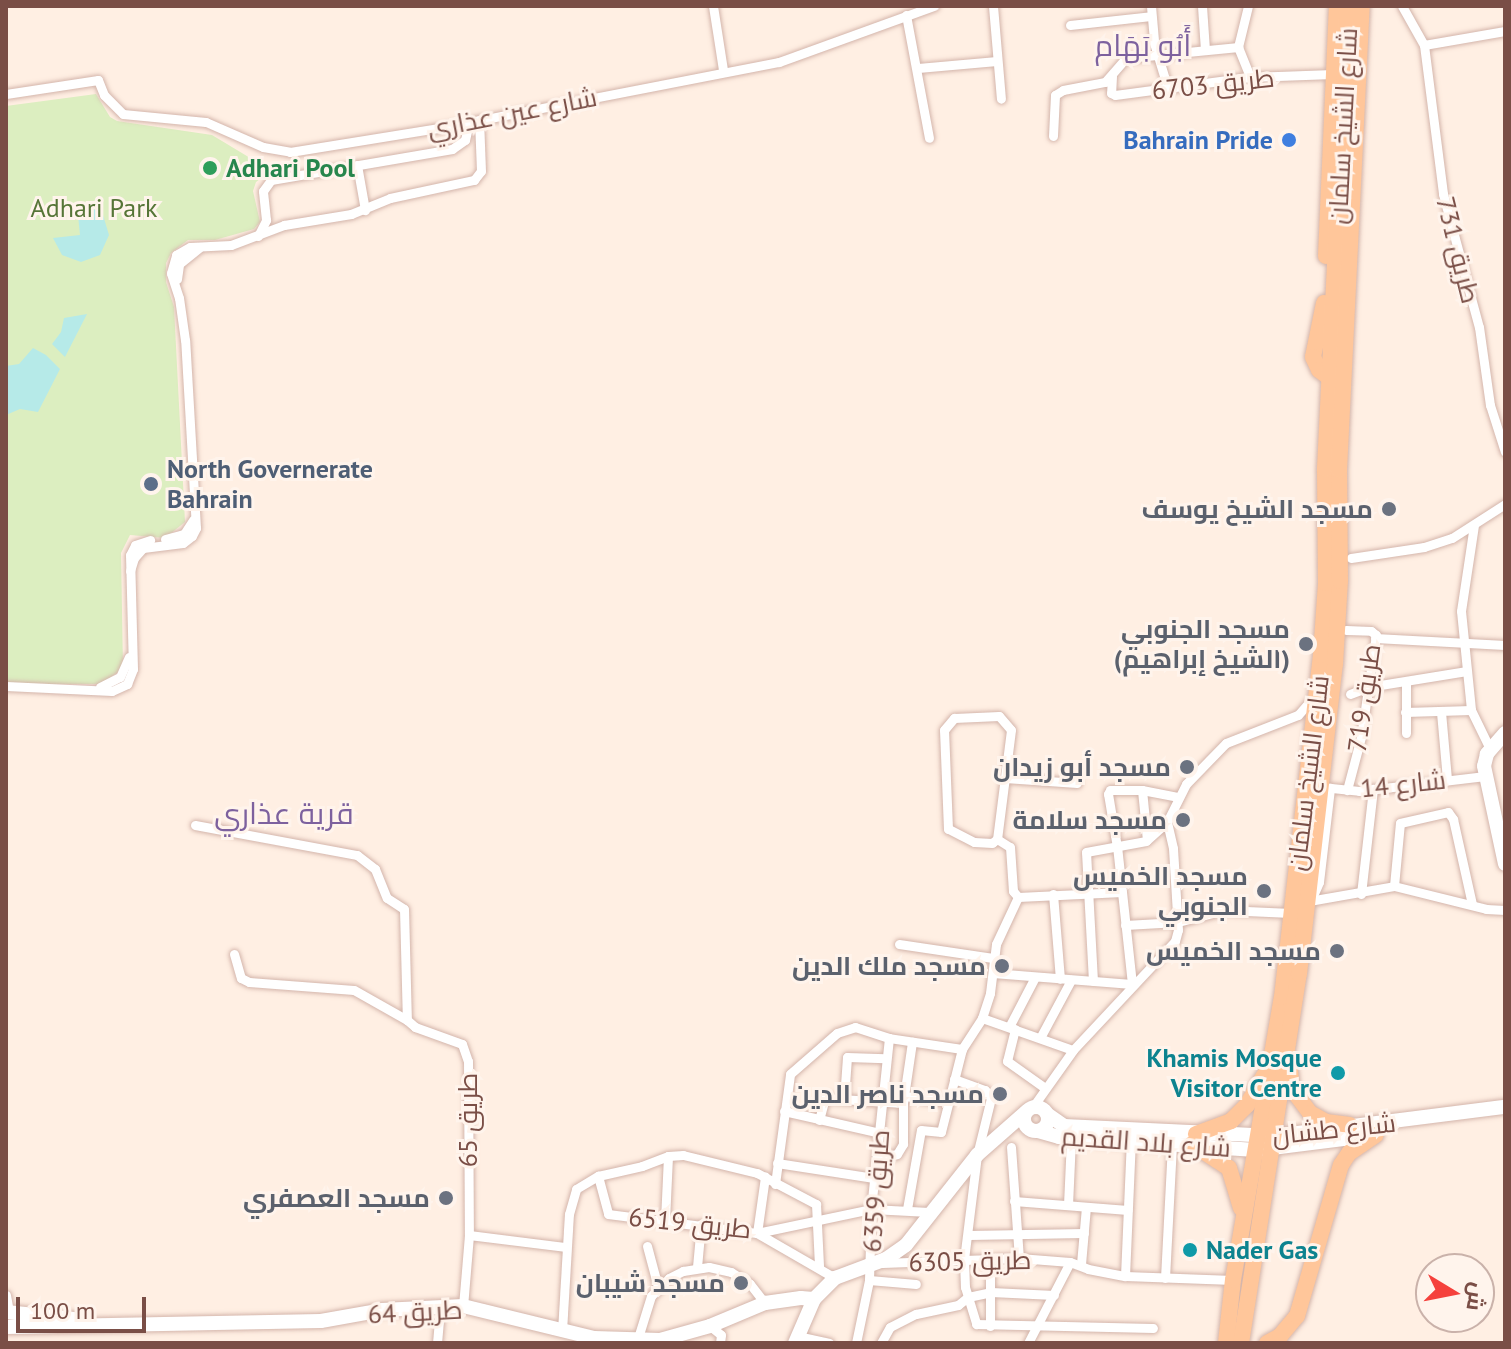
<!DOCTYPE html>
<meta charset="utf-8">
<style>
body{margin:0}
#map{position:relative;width:1511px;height:1349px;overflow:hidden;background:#ffefe3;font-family:"PT Sans",Cairo,sans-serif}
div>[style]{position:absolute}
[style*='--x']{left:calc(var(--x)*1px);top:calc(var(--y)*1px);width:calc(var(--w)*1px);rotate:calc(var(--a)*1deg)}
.green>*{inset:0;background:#dceec0}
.water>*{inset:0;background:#b6eae8}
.roads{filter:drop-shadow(0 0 2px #d4b5ab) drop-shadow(0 0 2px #d4b5ab)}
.street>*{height:9px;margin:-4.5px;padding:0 4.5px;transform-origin:4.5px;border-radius:4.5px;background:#fff}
.secondary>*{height:14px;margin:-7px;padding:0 7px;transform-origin:7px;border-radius:7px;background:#fff}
.secondary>.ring{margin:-7px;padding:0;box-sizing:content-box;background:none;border:14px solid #fff;border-radius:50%}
.primary>*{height:16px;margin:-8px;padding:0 8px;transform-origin:8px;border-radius:8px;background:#ffc69a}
.dots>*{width:22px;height:22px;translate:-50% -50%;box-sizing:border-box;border:4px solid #fff4ec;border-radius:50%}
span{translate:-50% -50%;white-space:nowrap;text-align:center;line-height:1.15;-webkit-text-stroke:6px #fff4ec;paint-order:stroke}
.street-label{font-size:26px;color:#7a4e46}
.shop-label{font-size:26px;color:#366cbe;font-weight:700}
.right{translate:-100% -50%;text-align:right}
.leisure-label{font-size:26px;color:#27864d;font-weight:700}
.left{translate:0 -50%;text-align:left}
.park-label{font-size:26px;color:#567537}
.service-label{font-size:26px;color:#4e5e75;font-weight:700}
.worship-label{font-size:26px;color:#5b616d;font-weight:700}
.culture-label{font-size:26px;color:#0d838f;font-weight:700}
.quarter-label{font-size:30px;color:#7d619e}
.frame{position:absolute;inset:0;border:8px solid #7a4e46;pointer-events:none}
.north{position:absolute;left:1415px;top:1253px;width:80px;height:80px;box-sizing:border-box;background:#fff4ec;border:2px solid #cab2aa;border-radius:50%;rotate:100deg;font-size:22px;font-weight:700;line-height:32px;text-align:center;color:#7a4e46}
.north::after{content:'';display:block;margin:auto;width:28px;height:36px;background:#f5413c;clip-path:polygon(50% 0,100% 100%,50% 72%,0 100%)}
.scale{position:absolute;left:16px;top:1297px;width:130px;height:36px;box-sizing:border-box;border:4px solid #7a4e46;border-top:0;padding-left:10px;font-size:24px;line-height:28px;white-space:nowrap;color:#7a4e46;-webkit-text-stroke:6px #fff4ec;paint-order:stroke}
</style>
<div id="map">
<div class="green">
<i style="clip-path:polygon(96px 94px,110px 117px,117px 121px,212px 135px,262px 165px,264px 176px,256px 182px,253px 191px,260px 222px,254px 229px,215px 240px,188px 240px,171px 253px,166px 263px,166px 282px,174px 307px,185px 522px,165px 538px,130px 535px,121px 553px,123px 668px,102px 684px,6px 684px,6px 106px)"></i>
</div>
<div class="water">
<i style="clip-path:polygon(77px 205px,91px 207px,103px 215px,109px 235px,100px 255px,81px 262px,62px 255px,53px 238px,80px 235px)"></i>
<i style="clip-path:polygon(87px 314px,65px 357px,52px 344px,61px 332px,64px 318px)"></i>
<i style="clip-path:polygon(33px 348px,46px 355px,60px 369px,38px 412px,20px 409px,6px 415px,6px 366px,19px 364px)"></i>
</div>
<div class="roads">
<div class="street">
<i style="--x:713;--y:6;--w:65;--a:81.1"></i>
<i style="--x:993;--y:6;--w:93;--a:85.1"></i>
<i style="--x:1151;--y:6;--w:37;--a:85"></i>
<i style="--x:1154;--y:43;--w:48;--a:73.1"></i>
<i style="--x:1202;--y:6;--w:44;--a:86.1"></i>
<i style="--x:1248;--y:6;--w:42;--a:103.7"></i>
<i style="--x:1238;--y:47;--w:32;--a:68"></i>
<i style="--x:1402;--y:6;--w:45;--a:60.6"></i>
<i style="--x:1424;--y:45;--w:82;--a:-9.8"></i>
<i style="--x:906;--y:15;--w:125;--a:79.4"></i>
<i style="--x:1070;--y:25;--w:81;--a:-6.3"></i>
<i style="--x:1424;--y:45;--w:150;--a:82.7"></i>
<i style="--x:1443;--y:194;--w:138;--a:74.9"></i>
<i style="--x:1479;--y:327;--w:79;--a:82"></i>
<i style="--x:1490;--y:405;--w:49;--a:72.3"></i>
<i style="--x:918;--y:68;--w:79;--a:-5.1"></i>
<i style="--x:1112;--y:76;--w:17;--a:93"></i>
<i style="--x:1111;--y:93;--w:4;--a:27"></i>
<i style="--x:1115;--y:95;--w:136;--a:-7.6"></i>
<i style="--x:1250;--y:77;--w:83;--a:-2.1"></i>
<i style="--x:6;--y:94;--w:93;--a:-8.7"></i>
<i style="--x:98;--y:80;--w:16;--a:68"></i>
<i style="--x:104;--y:95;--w:27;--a:45"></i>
<i style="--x:123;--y:114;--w:83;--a:5.5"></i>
<i style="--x:206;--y:122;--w:62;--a:23.7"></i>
<i style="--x:263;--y:147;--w:27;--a:10"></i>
<i style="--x:290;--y:152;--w:151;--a:-9.2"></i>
<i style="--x:439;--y:128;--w:346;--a:-11"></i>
<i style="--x:779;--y:62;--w:165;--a:-19.9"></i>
<i style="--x:1053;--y:136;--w:41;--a:-87.2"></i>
<i style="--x:1055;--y:95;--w:9;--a:-32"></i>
<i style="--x:1063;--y:90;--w:43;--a:-10.8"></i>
<i style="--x:1105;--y:82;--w:32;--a:-49"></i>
<i style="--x:1126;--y:58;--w:113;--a:-5.6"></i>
<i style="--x:357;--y:165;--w:46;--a:79.9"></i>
<i style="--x:258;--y:236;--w:18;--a:-63"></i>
<i style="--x:266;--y:220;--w:29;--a:-96"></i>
<i style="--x:263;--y:191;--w:14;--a:-54"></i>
<i style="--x:271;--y:180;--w:184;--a:-9.7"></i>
<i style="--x:452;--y:149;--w:16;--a:-35"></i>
<i style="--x:465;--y:140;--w:18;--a:-77"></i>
<i style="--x:177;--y:279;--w:15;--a:-82"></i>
<i style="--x:179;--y:264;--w:26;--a:-39"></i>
<i style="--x:1474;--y:525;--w:87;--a:98.6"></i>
<i style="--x:1461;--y:611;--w:100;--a:84.2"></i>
<i style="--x:1471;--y:710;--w:43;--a:64"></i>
<i style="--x:165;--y:539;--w:20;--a:-15"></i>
<i style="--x:184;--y:534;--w:17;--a:-57"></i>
<i style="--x:1351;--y:558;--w:74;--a:-8.6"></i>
<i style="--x:1424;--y:547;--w:29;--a:-18"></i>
<i style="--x:1452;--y:538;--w:63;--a:-32.7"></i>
<i style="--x:130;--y:571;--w:14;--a:-73"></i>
<i style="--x:134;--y:558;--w:13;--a:-48"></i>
<i style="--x:143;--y:548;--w:40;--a:-7.1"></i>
<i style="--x:183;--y:543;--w:11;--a:-38"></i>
<i style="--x:192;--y:536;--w:9;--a:-63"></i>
<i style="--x:196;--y:528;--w:188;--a:-93.3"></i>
<i style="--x:185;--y:340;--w:42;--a:-98.1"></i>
<i style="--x:179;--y:298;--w:26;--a:-108"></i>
<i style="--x:171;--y:273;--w:19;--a:-74"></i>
<i style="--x:176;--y:255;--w:16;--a:-30"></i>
<i style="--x:190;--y:247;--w:41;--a:-2.8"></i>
<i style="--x:231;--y:245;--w:57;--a:-20.7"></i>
<i style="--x:284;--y:225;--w:68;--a:-9.3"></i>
<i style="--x:351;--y:214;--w:42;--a:-22.3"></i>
<i style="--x:390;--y:198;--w:86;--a:-12.1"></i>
<i style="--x:474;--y:180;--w:11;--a:-52"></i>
<i style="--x:481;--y:171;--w:51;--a:-92.2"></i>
<i style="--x:1346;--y:630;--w:25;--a:2"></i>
<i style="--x:1371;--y:631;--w:6;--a:39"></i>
<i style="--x:1376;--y:635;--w:103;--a:98.4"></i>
<i style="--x:1361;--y:737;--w:55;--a:104.8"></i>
<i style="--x:1375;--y:638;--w:130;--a:3.1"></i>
<i style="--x:6;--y:686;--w:106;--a:2.7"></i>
<i style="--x:112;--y:691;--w:17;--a:-25"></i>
<i style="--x:127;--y:684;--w:16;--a:-68"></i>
<i style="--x:133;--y:669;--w:114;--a:-91.5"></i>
<i style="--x:130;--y:555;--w:11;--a:-63"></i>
<i style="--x:135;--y:545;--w:16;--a:-18"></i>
<i style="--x:100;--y:687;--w:22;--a:-27"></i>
<i style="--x:120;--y:677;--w:22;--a:-66"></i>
<i style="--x:1350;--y:694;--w:19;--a:-21"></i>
<i style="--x:1368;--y:687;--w:100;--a:-9.2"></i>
<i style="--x:1405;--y:712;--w:66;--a:-1.7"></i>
<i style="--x:1441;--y:712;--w:67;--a:84.9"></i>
<i style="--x:1406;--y:733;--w:51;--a:-90"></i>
<i style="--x:1005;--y:778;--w:72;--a:4"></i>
<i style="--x:1322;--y:787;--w:37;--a:6"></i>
<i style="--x:1359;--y:791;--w:127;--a:-6.8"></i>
<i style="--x:1142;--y:790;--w:50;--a:84.3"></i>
<i style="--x:195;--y:825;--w:165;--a:10.5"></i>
<i style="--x:357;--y:855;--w:23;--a:38"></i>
<i style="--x:375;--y:869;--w:31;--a:68"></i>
<i style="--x:387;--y:898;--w:20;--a:33"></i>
<i style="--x:404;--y:909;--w:111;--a:88.5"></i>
<i style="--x:407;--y:1020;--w:11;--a:41"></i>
<i style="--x:415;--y:1027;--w:50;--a:19.9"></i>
<i style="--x:462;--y:1044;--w:18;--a:71"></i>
<i style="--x:468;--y:1061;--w:174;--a:89.7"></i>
<i style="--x:469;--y:1235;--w:71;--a:94.8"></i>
<i style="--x:997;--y:839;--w:6;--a:141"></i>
<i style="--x:992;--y:843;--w:18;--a:-177"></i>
<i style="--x:974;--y:842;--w:29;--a:-153"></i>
<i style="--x:948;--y:829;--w:99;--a:-92.3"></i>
<i style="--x:944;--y:730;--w:16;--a:-50"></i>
<i style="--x:954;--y:718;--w:45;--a:-2.5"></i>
<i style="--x:999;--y:716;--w:18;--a:49"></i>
<i style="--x:1011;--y:730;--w:110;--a:97.3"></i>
<i style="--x:997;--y:839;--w:15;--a:32"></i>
<i style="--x:1010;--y:847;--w:44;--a:86.1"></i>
<i style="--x:1013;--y:891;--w:8;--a:50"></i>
<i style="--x:1394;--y:886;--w:63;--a:-84.6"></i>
<i style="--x:1400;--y:823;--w:49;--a:-12.9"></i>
<i style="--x:1448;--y:812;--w:9;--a:54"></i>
<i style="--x:1453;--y:819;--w:87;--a:77.4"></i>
<i style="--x:1053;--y:894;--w:85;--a:85.3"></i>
<i style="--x:1361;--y:894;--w:106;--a:-83.5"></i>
<i style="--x:1018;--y:897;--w:104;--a:-2.8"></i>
<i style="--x:1312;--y:898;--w:17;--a:-66"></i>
<i style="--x:1319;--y:882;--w:95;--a:-83.3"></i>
<i style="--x:1309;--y:901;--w:86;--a:-10"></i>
<i style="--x:1394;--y:886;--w:95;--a:14"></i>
<i style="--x:1486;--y:909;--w:19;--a:3"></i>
<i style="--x:1125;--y:925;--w:53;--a:-3.2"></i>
<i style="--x:1178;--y:922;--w:48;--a:-14.6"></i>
<i style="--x:1224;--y:910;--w:67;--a:2.6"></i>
<i style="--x:899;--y:944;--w:95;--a:8.5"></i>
<i style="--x:234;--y:954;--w:25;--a:74"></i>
<i style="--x:241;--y:978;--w:9;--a:27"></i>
<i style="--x:249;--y:982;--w:105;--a:4.4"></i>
<i style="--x:354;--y:990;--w:61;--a:29.5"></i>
<i style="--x:993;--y:973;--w:139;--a:4.5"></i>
<i style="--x:1132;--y:984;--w:138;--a:-96.2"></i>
<i style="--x:1117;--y:847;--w:54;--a:-99.6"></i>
<i style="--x:1108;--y:794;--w:4;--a:-63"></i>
<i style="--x:1110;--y:790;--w:32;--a:0"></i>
<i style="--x:1142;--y:790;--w:36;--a:11"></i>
<i style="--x:1093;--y:981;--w:129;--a:-93.1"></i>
<i style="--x:1086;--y:852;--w:61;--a:-10.4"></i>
<i style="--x:1146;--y:841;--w:28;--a:-42"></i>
<i style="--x:1167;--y:822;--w:42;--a:-63.4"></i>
<i style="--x:1186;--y:784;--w:57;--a:-45.7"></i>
<i style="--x:1226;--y:743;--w:77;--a:-21.3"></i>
<i style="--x:1298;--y:715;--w:23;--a:-49"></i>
<i style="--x:982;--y:1018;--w:96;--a:19.4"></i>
<i style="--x:1009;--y:1027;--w:56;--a:-62.5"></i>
<i style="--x:1015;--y:1029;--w:33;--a:104"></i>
<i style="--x:1007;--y:1061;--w:47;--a:35.4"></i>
<i style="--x:1040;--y:1038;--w:66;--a:-61.9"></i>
<i style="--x:954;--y:1079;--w:33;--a:20"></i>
<i style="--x:985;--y:1090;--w:10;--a:53"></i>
<i style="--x:991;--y:1098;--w:59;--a:103.8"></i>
<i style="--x:977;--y:1155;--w:105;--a:97.1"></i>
<i style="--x:964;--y:1259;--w:28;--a:88"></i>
<i style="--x:965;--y:1287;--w:39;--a:73"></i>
<i style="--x:976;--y:1324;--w:177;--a:1.3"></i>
<i style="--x:905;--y:1096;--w:42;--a:8.1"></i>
<i style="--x:844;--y:1099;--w:42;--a:-85.9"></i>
<i style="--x:847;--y:1057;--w:38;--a:2"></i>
<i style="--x:1032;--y:1108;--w:71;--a:-54.7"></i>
<i style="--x:1073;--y:1050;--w:149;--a:-46.9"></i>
<i style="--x:1175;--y:941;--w:11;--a:-75"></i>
<i style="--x:1178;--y:930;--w:82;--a:-93.5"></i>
<i style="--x:1173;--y:848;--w:27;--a:-103"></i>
<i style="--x:784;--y:1111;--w:98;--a:12.9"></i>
<i style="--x:819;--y:1120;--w:23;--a:-75"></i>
<i style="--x:825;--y:1098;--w:78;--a:3.7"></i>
<i style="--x:1011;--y:1147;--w:111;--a:85.9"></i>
<i style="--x:879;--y:1157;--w:18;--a:-9"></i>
<i style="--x:897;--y:1154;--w:12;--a:-59"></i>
<i style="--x:903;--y:1144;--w:41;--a:-90"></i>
<i style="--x:903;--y:1103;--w:62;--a:-81.6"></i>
<i style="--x:777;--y:1163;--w:98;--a:8.8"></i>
<i style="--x:598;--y:1176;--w:39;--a:75"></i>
<i style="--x:608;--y:1214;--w:150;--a:7.3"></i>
<i style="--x:757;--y:1233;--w:116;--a:-11.9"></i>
<i style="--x:871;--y:1209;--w:58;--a:3"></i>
<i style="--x:775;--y:1184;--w:111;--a:-82.2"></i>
<i style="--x:790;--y:1074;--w:62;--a:-41.1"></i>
<i style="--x:837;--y:1033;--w:19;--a:-18"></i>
<i style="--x:855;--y:1027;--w:36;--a:18"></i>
<i style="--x:889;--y:1038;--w:74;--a:8.6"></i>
<i style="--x:1014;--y:1201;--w:114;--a:4.5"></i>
<i style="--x:1068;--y:1205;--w:67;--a:-87.4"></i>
<i style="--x:907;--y:1209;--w:80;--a:-80"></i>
<i style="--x:921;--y:1130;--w:20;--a:6"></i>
<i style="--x:941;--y:1132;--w:86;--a:-75.8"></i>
<i style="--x:962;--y:1049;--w:37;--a:-57"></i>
<i style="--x:982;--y:1018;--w:26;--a:-72"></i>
<i style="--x:990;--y:993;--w:49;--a:-83"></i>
<i style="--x:996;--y:944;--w:52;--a:-64.9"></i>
<i style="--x:665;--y:1220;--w:64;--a:-87.3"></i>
<i style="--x:757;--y:1233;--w:90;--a:30"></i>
<i style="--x:757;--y:1233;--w:57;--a:-81.9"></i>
<i style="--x:469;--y:1235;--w:98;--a:7.1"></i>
<i style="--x:969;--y:1235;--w:115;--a:-1"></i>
<i style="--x:647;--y:1246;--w:42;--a:75"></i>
<i style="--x:882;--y:1263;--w:137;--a:-2.1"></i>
<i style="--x:1019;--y:1258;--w:51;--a:4.5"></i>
<i style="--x:1070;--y:1262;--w:19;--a:21"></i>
<i style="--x:1088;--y:1269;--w:38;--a:11"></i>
<i style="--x:1125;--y:1276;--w:108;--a:2.1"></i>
<i style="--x:1081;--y:1264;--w:57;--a:-85"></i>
<i style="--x:697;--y:1267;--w:43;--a:-84.7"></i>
<i style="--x:1125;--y:1276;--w:135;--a:-87.5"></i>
<i style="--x:1165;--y:1278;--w:135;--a:-87"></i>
<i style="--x:869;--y:1280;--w:47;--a:4.9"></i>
<i style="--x:6;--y:1295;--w:17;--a:80"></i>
<i style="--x:710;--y:1326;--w:14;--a:39"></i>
<i style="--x:721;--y:1335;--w:8;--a:97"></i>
<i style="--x:990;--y:1326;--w:66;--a:-90"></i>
<i style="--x:562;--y:1331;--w:117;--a:-86.6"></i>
<i style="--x:569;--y:1214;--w:26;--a:-74"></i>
<i style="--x:576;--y:1189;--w:26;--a:-31"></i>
<i style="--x:598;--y:1176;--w:45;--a:-12.8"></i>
<i style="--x:642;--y:1166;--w:28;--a:-21"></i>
<i style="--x:668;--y:1156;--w:15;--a:-4"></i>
<i style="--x:683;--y:1155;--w:76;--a:13.7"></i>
<i style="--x:757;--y:1173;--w:67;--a:27.7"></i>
<i style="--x:816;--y:1204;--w:62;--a:87.2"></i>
<i style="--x:797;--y:1336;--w:33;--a:12"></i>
<i style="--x:637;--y:1341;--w:47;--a:-72.7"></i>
<i style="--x:651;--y:1296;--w:25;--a:-45"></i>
<i style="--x:669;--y:1278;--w:16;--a:-27"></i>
<i style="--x:683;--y:1271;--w:26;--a:-9"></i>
<i style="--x:709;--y:1267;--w:23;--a:13"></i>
<i style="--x:731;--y:1272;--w:22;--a:32"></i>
<i style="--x:750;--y:1284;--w:24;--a:52"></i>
<i style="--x:437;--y:1343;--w:38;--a:-85"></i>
<i style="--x:856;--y:1343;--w:64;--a:-78.3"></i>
<i style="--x:869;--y:1280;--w:71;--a:-88.4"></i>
<i style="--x:871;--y:1209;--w:172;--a:-84"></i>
<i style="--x:881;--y:1343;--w:18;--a:-61"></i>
<i style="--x:890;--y:1327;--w:29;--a:-27"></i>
<i style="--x:916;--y:1314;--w:43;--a:-12.1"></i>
<i style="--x:958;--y:1305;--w:13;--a:-39"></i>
<i style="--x:968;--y:1297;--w:24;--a:-12"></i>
<i style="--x:991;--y:1292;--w:63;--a:2.7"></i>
<i style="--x:1028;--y:1343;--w:91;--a:-62.6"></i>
</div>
<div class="secondary">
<i style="--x:1505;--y:733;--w:28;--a:131"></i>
<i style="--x:1487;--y:754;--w:12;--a:104"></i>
<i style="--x:1484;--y:766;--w:100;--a:77.9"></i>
<i class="ring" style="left:1024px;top:1107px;width:10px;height:10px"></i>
<i style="--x:1047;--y:1114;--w:21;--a:35"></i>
<i style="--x:1064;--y:1126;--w:210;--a:2.7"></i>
<i style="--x:1274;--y:1136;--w:233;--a:-7.2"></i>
<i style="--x:1038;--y:1131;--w:22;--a:16"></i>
<i style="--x:1059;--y:1137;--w:197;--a:3.8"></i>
<i style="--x:1256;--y:1150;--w:120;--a:-7.2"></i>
<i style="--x:6;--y:1312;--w:68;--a:5.9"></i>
<i style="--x:6;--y:1327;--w:315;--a:-1.1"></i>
<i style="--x:321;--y:1321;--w:62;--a:-10.2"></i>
<i style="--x:382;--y:1310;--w:81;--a:-2.8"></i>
<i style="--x:463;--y:1306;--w:135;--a:13.7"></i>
<i style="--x:594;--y:1338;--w:66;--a:1.7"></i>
<i style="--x:660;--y:1340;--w:52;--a:-15.6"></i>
<i style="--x:710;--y:1326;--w:60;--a:-22.7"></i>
<i style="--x:765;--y:1303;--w:36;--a:-8"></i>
<i style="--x:801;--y:1298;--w:13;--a:4"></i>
<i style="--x:795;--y:1343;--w:48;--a:-66.6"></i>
<i style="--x:814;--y:1299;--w:30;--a:-45"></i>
<i style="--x:835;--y:1278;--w:54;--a:-20.4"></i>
<i style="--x:886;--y:1259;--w:24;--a:-35"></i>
<i style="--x:906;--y:1245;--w:115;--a:-51.7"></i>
<i style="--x:977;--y:1155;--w:65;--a:-41.3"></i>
</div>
<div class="primary">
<i style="--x:1326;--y:256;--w:250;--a:-87.5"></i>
<i style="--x:1324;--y:303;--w:55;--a:101.5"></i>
<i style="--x:1313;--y:357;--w:14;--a:65"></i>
<i style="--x:1319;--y:370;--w:14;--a:36"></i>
<i style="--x:1290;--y:1071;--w:18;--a:84"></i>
<i style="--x:1292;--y:1089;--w:30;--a:53"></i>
<i style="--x:1310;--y:1113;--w:18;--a:29"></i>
<i style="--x:1326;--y:1122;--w:24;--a:7"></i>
<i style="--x:1196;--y:1134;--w:37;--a:-20"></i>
<i style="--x:1231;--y:1121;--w:23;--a:-45"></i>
<i style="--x:1247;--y:1105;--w:34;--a:-60"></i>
<i style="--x:1192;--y:1144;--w:44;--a:33"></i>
<i style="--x:1229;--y:1168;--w:42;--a:73.3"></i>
<i style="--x:1226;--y:1343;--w:63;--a:-83.7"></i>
<i style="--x:1233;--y:1280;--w:287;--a:-80.2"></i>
<i style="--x:1282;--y:997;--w:344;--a:-83.5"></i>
<i style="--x:1321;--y:655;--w:72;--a:-86"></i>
<i style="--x:1326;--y:583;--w:114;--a:-90.5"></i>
<i style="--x:1325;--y:469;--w:464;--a:-87.2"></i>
<i style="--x:1241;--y:1343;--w:374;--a:-81.1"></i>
<i style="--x:1299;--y:974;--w:312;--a:-83.4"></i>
<i style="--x:1335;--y:664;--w:83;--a:-86.6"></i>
<i style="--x:1340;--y:581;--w:111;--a:-90.5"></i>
<i style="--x:1339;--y:470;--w:465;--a:-87.2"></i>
<i style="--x:1267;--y:1343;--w:15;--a:-28"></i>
<i style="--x:1280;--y:1336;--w:26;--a:-50"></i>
<i style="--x:1297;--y:1316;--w:157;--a:-73.8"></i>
<i style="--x:1341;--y:1165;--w:14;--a:-56"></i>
<i style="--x:1349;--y:1153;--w:32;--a:-34"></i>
</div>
</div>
<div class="dots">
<i style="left:1289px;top:140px;background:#3f7fe0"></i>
<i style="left:210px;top:168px;background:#2e9e5b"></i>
<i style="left:151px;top:484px;background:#5c6f8a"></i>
<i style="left:1389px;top:509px;background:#6b7280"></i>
<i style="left:1306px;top:644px;background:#6b7280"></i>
<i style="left:1187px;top:767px;background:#6b7280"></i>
<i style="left:1183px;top:820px;background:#6b7280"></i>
<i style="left:1264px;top:891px;background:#6b7280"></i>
<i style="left:1337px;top:951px;background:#6b7280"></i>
<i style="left:1002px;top:966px;background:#6b7280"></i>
<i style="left:1338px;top:1073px;background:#0f9aa8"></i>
<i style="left:1000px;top:1094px;background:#6b7280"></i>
<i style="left:446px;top:1198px;background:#6b7280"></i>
<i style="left:1190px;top:1250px;background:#0f9aa8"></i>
<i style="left:741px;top:1283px;background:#6b7280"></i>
</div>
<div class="street-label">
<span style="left:1213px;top:84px;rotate:-6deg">طريق 6703</span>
<span style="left:512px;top:113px;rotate:-11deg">شارع عين عذاري</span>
<span style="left:1343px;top:126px;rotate:-87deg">شارع الشيخ سلمان</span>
<span style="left:1458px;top:250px;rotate:76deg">طريق 731</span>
<span style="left:1364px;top:698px;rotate:-82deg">طريق 719</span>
<span style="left:1308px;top:773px;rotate:-83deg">شارع الشيخ سلمان</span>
<span style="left:1403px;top:784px;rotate:-6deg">شارع 14</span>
<span style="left:468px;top:1120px;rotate:-90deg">طريق 65</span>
<span style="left:1334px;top:1129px;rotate:-6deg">شارع طشان</span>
<span style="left:1146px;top:1142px;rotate:4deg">شارع بلاد القديم</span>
<span style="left:876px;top:1191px;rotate:-86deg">طريق 6359</span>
<span style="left:690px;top:1223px;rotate:6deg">طريق 6519</span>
<span style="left:970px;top:1261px;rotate:-1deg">طريق 6305</span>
<span style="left:415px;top:1312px;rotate:-3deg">طريق 64</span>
</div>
<div class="shop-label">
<span class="right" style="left:1273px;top:140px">Bahrain Pride</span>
</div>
<div class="leisure-label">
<span class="left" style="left:226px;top:168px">Adhari Pool</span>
</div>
<div class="park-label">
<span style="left:94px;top:208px">Adhari Park</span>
</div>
<div class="service-label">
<span class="left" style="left:167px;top:484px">North Governerate<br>Bahrain</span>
</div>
<div class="worship-label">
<span class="right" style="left:1373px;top:509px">مسجد الشيخ يوسف</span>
<span class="right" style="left:1290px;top:644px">مسجد الجنوبي<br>(الشيخ إبراهيم)</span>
<span class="right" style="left:1171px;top:767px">مسجد أبو زيدان</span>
<span class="right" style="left:1167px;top:820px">مسجد سلامة</span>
<span class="right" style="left:1248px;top:891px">مسجد الخميس<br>الجنوبي</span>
<span class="right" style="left:1321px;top:951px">مسجد الخميس</span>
<span class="right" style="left:986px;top:966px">مسجد ملك الدين</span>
<span class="right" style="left:984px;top:1094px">مسجد ناصر الدين</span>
<span class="right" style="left:430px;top:1198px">مسجد العصفري</span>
<span class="right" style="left:725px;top:1283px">مسجد شيبان</span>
</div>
<div class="culture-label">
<span class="right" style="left:1322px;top:1073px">Khamis Mosque<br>Visitor Centre</span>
<span class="left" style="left:1206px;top:1250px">Nader Gas</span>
</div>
<div class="quarter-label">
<span style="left:1143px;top:45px">أَبُو بَهَام</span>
<span style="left:284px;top:813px">قرية عذاري</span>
</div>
<div class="frame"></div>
<div class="north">ش</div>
<div class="scale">100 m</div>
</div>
